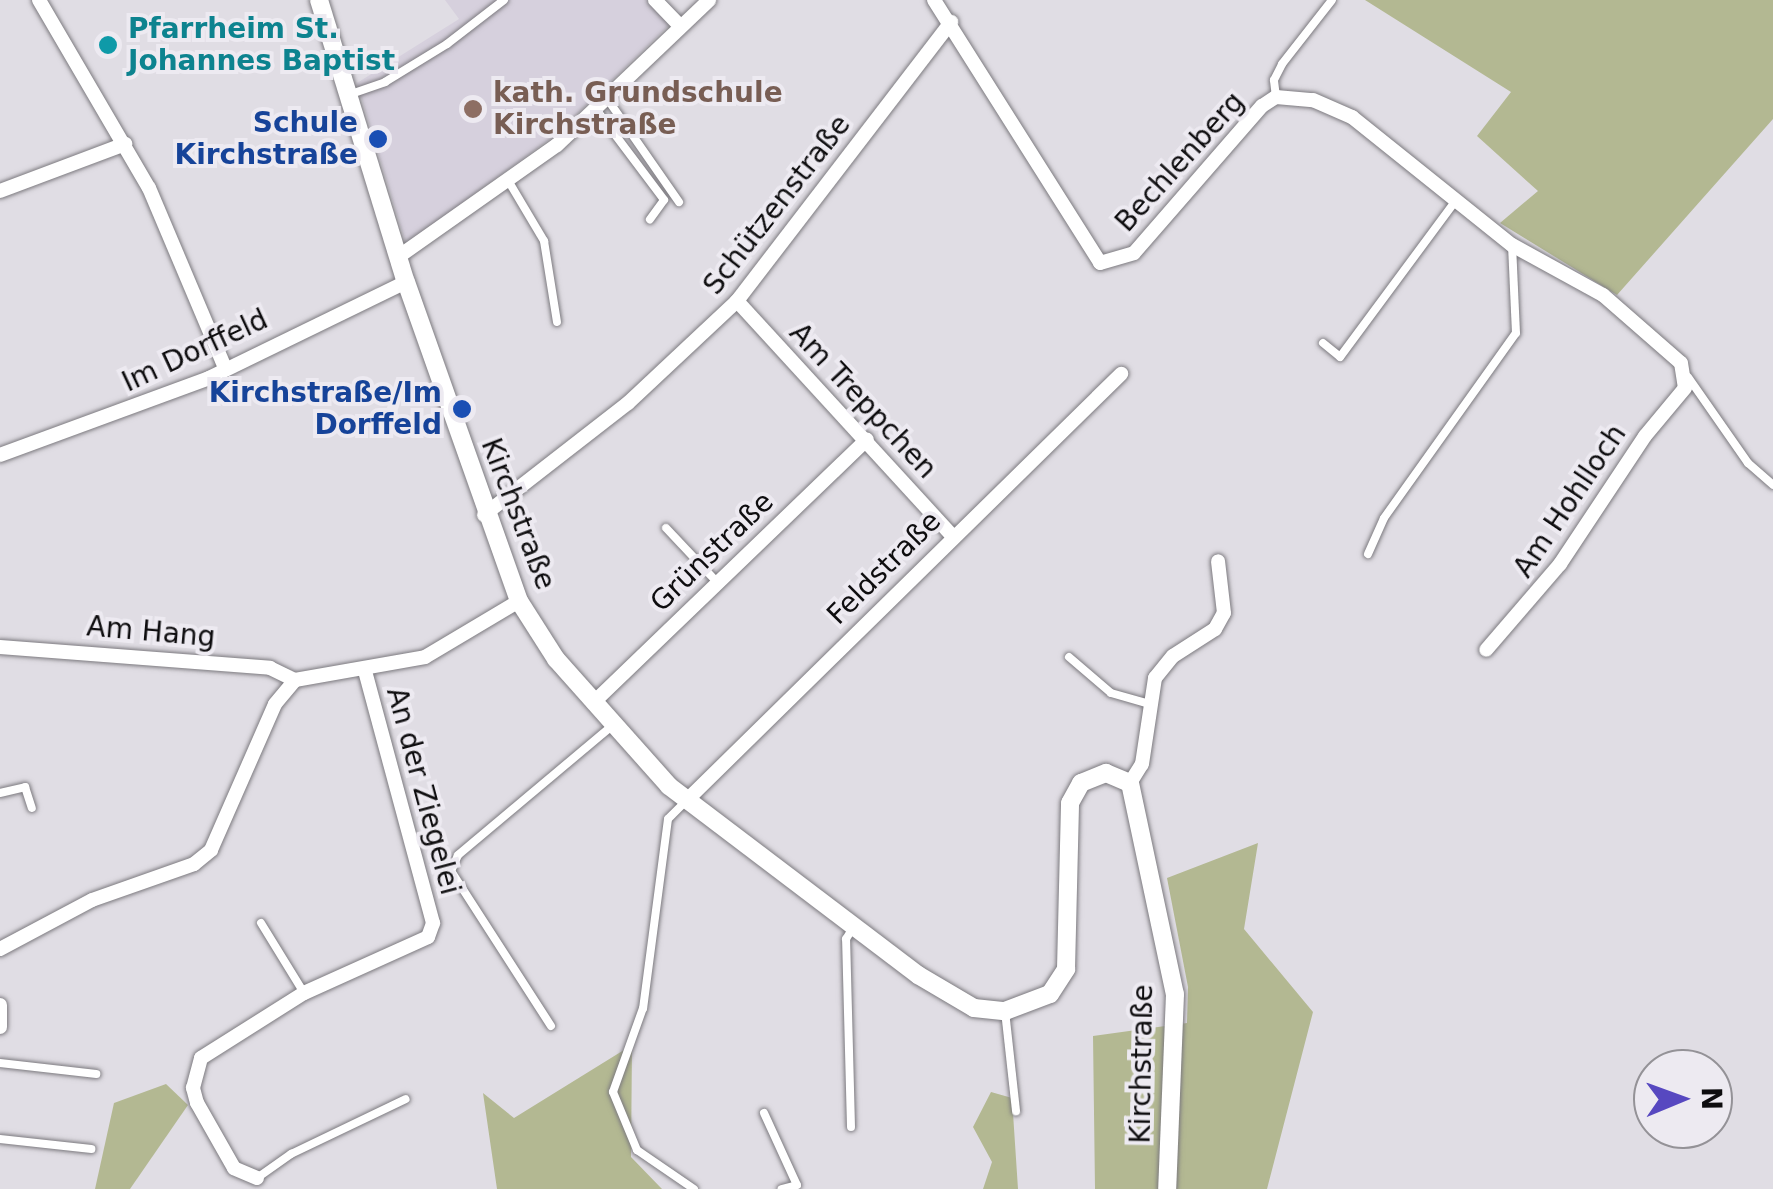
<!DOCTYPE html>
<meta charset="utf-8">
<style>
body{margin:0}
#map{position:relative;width:1773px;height:1189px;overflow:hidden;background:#e0dde4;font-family:"DejaVu Sans",sans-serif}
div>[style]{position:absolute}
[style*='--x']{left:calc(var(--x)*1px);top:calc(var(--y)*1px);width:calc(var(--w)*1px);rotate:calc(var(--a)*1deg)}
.built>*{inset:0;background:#d6d0dd}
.green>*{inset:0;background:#b3b892}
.roads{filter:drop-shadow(0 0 2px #7c7a7f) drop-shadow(0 0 2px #7c7a7f)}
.service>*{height:8px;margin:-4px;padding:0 4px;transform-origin:4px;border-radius:4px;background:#fff}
.minor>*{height:14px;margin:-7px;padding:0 7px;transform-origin:7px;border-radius:7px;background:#fff}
.tertiary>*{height:18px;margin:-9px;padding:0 9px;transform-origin:9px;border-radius:9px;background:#fff}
.dots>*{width:28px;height:28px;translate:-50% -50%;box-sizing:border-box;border:5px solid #edeaf1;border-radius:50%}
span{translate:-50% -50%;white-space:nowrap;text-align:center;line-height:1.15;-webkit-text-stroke:8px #edeaf1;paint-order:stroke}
.culture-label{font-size:28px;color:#0d838f;font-weight:700}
.left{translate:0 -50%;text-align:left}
.education-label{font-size:28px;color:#785e54;font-weight:700}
.transit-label{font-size:28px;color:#164399;font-weight:700}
.right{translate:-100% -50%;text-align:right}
.street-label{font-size:28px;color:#0e0d0f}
.north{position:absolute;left:1633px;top:1049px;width:100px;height:100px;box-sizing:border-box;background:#edeaf1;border:2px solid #949297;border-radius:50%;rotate:89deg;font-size:28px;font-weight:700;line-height:40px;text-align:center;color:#0e0d0f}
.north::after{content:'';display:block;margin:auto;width:35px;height:45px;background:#5748c0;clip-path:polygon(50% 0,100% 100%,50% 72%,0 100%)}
</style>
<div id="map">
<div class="built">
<i style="clip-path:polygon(445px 0,646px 0,670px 24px,554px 136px,406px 244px,357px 83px,459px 19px)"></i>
</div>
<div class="green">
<i style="clip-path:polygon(1365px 0,1773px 0,1773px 119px,1617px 295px,1500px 223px,1538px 191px,1477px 136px,1511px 92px)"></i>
<i style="clip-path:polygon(1258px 843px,1244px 929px,1313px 1012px,1267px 1189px,1095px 1189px,1093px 1036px,1187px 1023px,1188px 987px,1167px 878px)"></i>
<i style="clip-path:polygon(632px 1045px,631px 1157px,662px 1189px,497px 1189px,483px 1093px,514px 1118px)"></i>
<i style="clip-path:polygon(166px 1084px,188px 1105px,130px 1189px,95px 1189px,114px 1103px)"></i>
<i style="clip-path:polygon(991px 1092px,1012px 1098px,1018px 1189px,983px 1189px,992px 1162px,973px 1127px)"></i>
</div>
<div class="roads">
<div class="service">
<i style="--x:351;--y:94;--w:36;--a:-19"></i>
<i style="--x:385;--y:82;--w:73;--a:-31.5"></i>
<i style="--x:447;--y:44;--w:72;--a:-37.7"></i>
<i style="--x:606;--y:97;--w:128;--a:55.2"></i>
<i style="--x:1276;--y:97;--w:17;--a:-97"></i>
<i style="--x:1274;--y:80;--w:18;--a:-63"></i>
<i style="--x:1282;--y:64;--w:81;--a:-52"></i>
<i style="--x:595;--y:108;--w:115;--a:53.1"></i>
<i style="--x:664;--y:200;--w:24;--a:126"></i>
<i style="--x:509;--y:182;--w:69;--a:59.3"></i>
<i style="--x:544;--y:241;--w:82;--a:80.9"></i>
<i style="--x:1323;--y:343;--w:22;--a:39"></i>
<i style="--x:1340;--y:357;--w:192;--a:-53.5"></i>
<i style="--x:1688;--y:377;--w:105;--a:55.1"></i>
<i style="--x:1748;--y:463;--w:33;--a:41"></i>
<i style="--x:666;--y:528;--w:73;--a:46.7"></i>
<i style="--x:1368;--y:554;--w:39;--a:-66"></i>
<i style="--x:1384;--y:518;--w:227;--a:-54.5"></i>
<i style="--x:1516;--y:333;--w:88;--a:-92.6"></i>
<i style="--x:1069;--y:657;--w:55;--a:40.6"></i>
<i style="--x:1111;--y:693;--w:37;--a:16"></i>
<i style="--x:0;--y:793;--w:26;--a:-13"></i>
<i style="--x:25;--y:787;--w:22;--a:72"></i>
<i style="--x:686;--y:801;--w:25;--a:135"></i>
<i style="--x:668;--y:819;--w:191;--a:97.5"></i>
<i style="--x:643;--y:1008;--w:89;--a:109.7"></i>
<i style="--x:613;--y:1092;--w:63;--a:67.5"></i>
<i style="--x:637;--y:1150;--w:69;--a:34.4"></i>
<i style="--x:261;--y:923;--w:82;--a:58.4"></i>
<i style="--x:1005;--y:1011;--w:101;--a:83.7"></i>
<i style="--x:551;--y:1026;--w:184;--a:-122.8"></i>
<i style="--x:451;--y:871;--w:17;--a:-66"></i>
<i style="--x:458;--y:855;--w:202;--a:-40"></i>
<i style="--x:0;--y:1063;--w:97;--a:6.5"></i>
<i style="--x:764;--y:1113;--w:79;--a:65.4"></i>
<i style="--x:797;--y:1185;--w:16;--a:165"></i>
<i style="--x:851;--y:1127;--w:188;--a:-91.5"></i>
<i style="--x:846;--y:939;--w:13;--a:-58"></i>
<i style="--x:0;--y:1139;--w:92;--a:6.3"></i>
<i style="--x:257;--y:1178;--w:42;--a:-35.2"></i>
<i style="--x:291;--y:1154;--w:127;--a:-25.6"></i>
</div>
<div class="minor">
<i style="--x:39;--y:0;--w:218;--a:59.7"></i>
<i style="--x:149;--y:188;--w:195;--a:67.1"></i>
<i style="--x:655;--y:0;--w:37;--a:46"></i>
<i style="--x:934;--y:0;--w:311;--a:57.7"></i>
<i style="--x:1100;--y:263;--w:35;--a:-16"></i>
<i style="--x:1134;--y:253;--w:195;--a:-49"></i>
<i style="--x:1262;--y:106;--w:17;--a:-33"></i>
<i style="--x:1276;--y:97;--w:37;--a:5"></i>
<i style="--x:1313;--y:100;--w:43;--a:23.6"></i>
<i style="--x:1352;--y:117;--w:205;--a:38.7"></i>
<i style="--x:1512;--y:245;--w:104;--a:28.8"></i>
<i style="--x:1603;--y:295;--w:103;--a:41.1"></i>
<i style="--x:1681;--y:363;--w:25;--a:81"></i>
<i style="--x:1685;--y:388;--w:62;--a:129.8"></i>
<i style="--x:1645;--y:436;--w:154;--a:123.6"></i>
<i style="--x:1560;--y:564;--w:113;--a:130.7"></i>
<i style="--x:0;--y:191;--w:134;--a:-20.6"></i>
<i style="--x:398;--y:257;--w:194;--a:-35.2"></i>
<i style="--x:557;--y:145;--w:210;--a:-43.6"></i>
<i style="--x:737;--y:301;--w:319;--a:47.5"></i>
<i style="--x:0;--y:455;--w:223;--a:-20.2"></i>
<i style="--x:209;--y:378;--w:219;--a:-26"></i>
<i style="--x:484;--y:515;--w:182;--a:-37.9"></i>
<i style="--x:628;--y:403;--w:149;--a:-43.1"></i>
<i style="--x:737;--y:301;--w:352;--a:-52.5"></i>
<i style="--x:0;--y:647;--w:271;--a:4.4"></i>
<i style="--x:270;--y:668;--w:28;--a:26"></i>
<i style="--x:593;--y:703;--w:380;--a:-43.9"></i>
<i style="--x:1130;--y:783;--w:22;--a:-58"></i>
<i style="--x:1142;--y:764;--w:87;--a:-81.4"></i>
<i style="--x:1155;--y:678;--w:28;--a:-51"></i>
<i style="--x:1173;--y:656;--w:50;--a:-32.7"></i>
<i style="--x:1215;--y:629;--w:18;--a:-61"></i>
<i style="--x:1224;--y:613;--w:52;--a:-96.6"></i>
<i style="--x:686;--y:801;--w:610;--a:-44.47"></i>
<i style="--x:0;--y:949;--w:104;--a:-28"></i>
<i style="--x:92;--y:900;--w:108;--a:-19.4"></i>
<i style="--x:194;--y:864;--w:22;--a:-39"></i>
<i style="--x:211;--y:850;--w:159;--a:-66.3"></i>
<i style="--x:275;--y:704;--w:31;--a:-50"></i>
<i style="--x:295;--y:680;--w:132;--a:-10"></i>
<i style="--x:425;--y:657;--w:109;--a:-30.8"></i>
<i style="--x:0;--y:1005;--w:22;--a:90"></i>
<i style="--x:257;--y:1178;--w:25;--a:-157"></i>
<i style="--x:234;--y:1168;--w:75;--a:-119.6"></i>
<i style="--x:197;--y:1103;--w:16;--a:-105"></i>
<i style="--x:193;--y:1088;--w:31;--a:-75"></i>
<i style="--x:201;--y:1058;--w:122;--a:-32.3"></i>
<i style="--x:304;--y:993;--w:136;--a:-24.3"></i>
<i style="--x:428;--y:937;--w:15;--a:-70"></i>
<i style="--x:433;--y:923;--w:261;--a:-105.1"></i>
</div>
<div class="tertiary">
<i style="--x:319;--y:0;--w:295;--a:72.9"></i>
<i style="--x:406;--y:282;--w:338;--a:70.5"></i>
<i style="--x:519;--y:601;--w:69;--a:57.5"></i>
<i style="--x:556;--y:659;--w:170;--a:48.3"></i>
<i style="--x:669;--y:786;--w:313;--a:37.2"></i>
<i style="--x:918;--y:975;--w:65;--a:30.5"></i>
<i style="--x:974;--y:1008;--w:31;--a:6"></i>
<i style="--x:1005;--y:1011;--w:48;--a:-20.7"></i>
<i style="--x:1050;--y:994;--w:30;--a:-57"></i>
<i style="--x:1066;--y:969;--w:166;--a:-88.6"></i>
<i style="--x:1070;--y:803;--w:23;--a:-61"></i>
<i style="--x:1081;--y:783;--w:27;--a:-22"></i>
<i style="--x:1106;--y:773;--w:26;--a:23"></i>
<i style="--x:1130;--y:783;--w:216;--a:78"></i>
<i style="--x:1175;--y:994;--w:195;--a:92.3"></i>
</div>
</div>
<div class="dots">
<i style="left:108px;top:45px;background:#0f9aa8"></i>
<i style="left:473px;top:109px;background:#8d6e63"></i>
<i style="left:378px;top:139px;background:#1a4fb4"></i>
<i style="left:462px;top:409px;background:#1a4fb4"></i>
</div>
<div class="culture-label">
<span class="left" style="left:128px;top:45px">Pfarrheim St.<br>Johannes Baptist</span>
</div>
<div class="education-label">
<span class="left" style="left:493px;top:109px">kath. Grundschule<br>Kirchstraße</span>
</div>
<div class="transit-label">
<span class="right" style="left:358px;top:139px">Schule<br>Kirchstraße</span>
<span class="right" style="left:442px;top:409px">Kirchstraße/Im<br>Dorffeld</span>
</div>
<div class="street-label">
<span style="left:1180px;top:162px;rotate:-48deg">Bechlenberg</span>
<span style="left:777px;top:205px;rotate:-52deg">Schützenstraße</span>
<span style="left:195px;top:351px;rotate:-25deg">Im Dorffeld</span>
<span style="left:863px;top:401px;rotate:47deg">Am Treppchen</span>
<span style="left:1570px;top:501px;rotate:-56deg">Am Hohlloch</span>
<span style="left:518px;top:514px;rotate:69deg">Kirchstraße</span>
<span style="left:712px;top:552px;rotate:-44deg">Grünstraße</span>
<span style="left:884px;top:568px;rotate:-45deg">Feldstraße</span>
<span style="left:151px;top:632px;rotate:5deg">Am Hang</span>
<span style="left:423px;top:791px;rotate:75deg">An der Ziegelei</span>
<span style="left:1142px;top:1064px;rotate:-89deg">Kirchstraße</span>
</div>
<div class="north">N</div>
</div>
